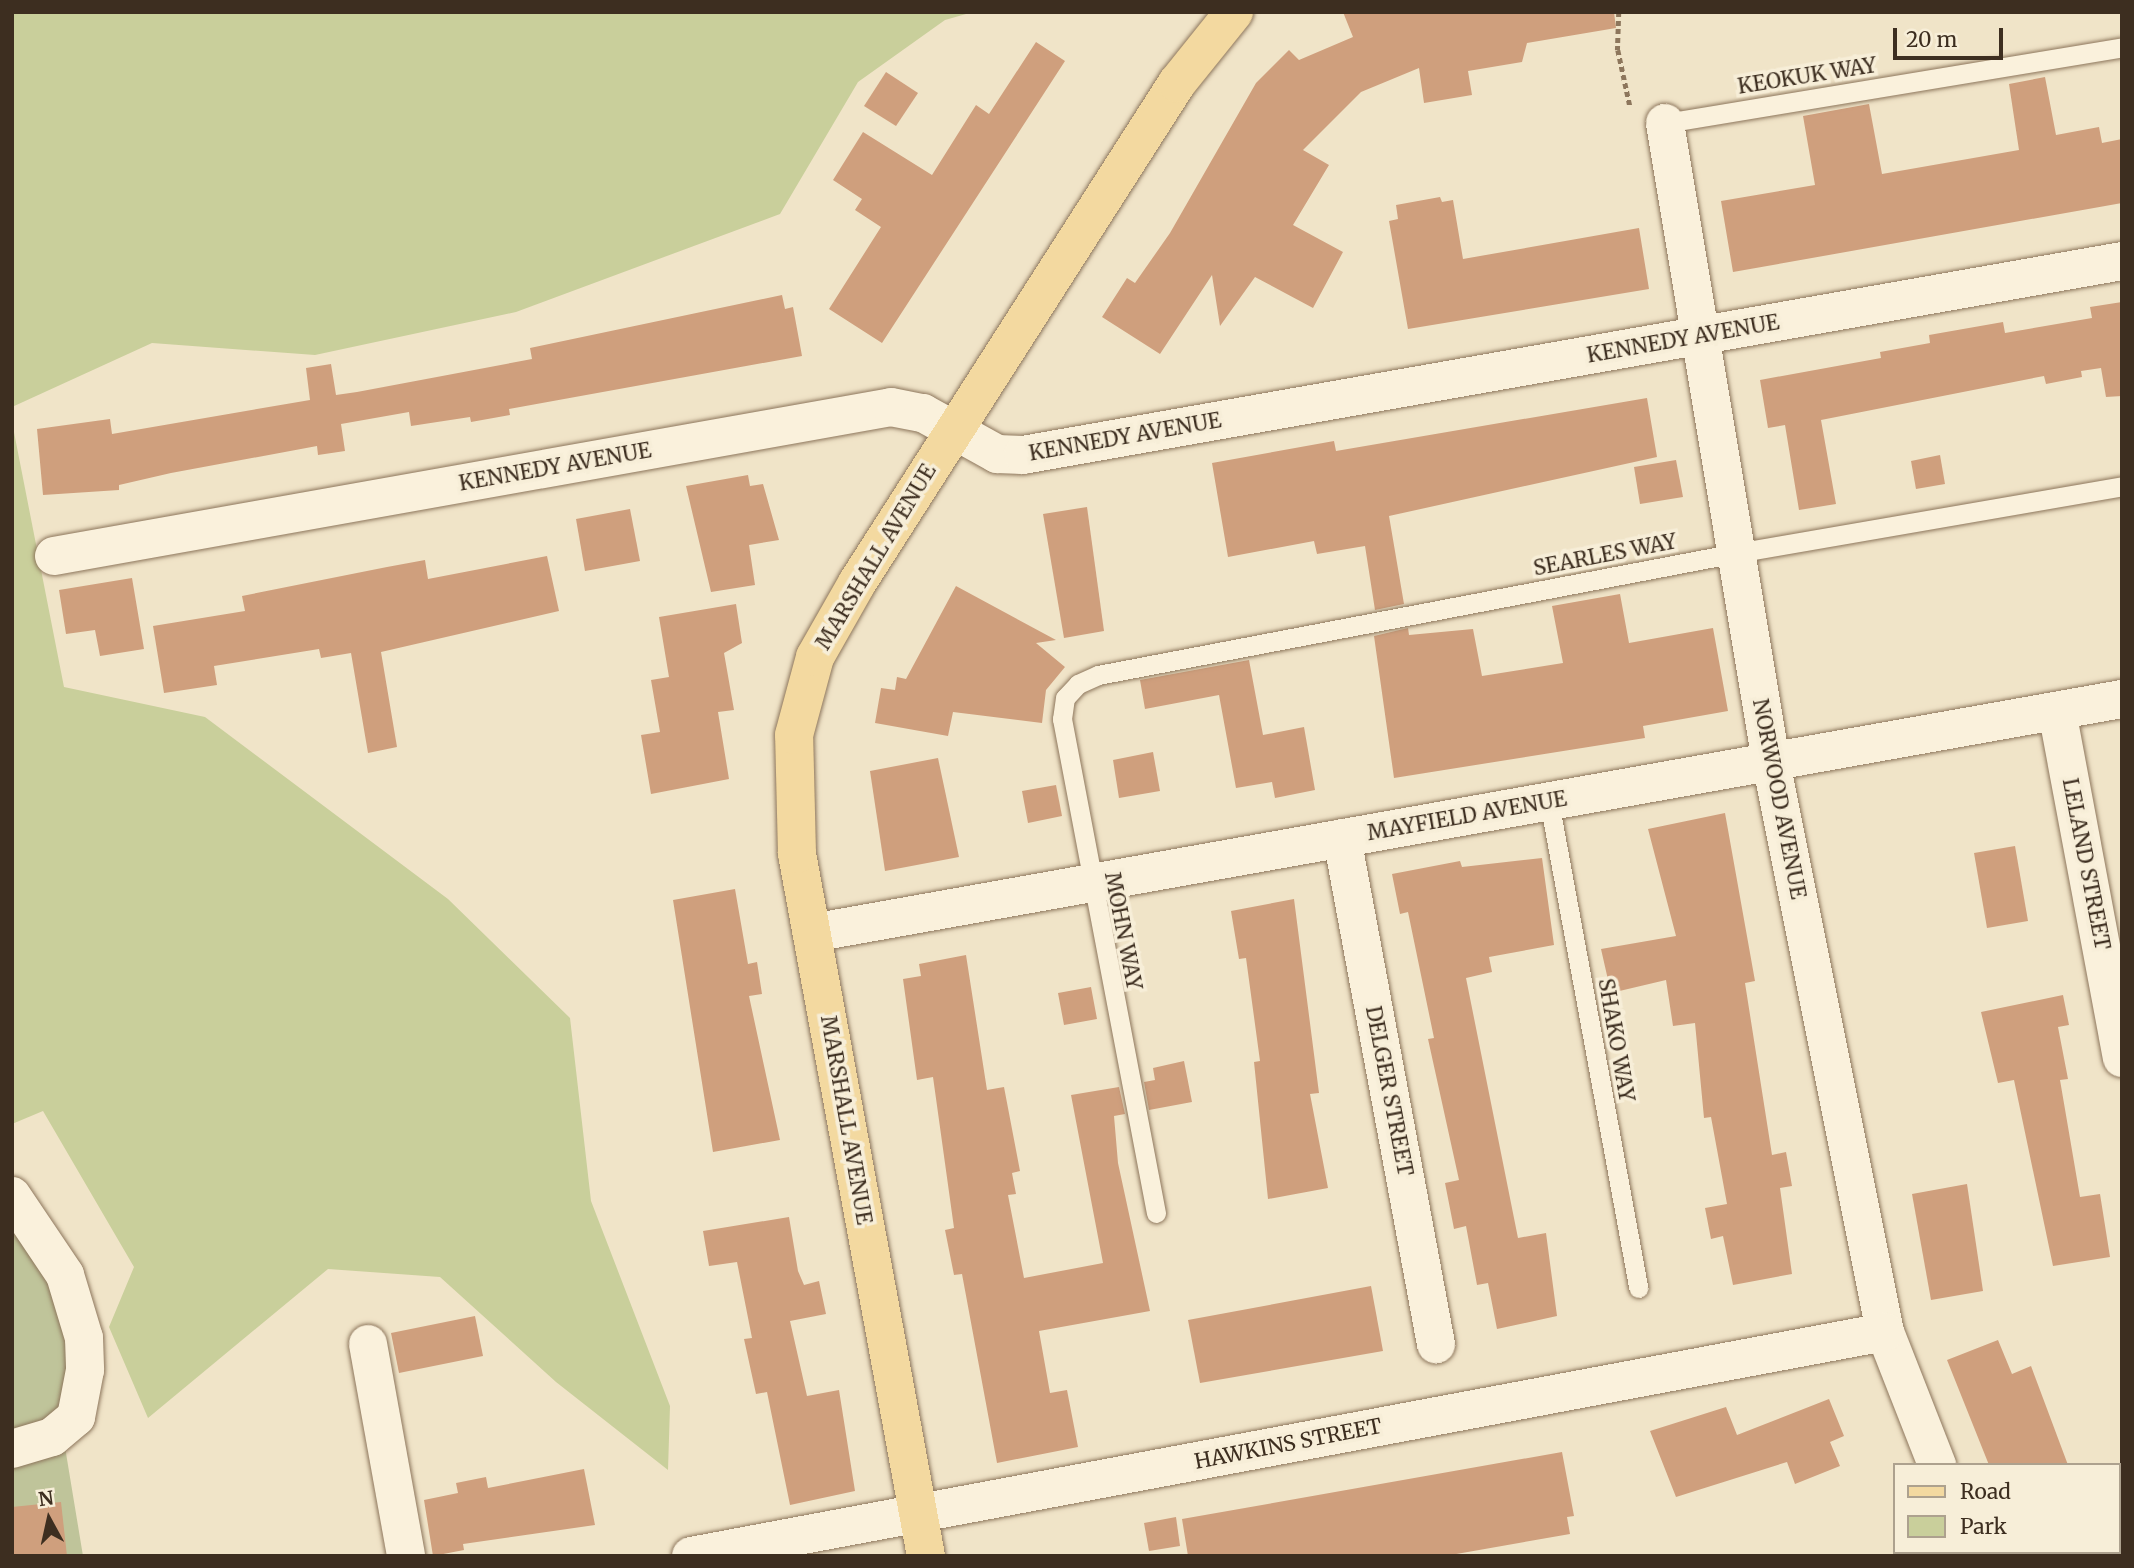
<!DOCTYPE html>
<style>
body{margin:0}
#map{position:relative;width:2134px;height:1568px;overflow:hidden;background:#f0e4c8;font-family:Merriweather,serif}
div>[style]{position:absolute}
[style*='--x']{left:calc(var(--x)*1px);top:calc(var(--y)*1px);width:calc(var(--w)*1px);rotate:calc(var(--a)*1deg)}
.green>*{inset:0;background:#c9cf9b}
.cemetery>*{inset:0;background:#bfc49a}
.building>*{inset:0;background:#cf9f7d}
.path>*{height:4.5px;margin-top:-2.25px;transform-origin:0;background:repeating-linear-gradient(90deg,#8d765c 0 5px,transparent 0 8.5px)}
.roads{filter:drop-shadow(0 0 2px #8d765c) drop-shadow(0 0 2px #8d765c)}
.lane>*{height:19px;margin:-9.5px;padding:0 9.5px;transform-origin:9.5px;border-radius:9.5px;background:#faf1dc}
.street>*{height:38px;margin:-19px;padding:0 19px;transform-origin:19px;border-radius:19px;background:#faf1dc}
.primary>*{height:38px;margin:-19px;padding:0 19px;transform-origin:19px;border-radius:19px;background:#f3d9a0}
span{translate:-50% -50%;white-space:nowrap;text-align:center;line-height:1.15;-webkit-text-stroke:7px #f7eed8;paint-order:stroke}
.street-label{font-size:21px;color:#3d2e20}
.frame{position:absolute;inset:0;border:14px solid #3d2e20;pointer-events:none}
.legend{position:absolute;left:1893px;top:1463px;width:228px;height:91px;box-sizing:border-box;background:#f7eed8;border:2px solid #ada18e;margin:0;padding:9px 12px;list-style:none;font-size:21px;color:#3d2e20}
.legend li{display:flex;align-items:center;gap:14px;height:35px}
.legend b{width:35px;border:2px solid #ada18e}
.north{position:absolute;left:14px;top:1484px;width:70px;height:70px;-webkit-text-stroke:5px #f7eed8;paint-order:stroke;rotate:352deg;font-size:19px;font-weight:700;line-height:28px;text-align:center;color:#3d2e20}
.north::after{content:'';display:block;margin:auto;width:24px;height:32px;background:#3d2e20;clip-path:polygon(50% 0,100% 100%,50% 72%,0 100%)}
.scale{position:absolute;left:1893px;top:28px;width:110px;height:32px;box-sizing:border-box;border:4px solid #3d2e20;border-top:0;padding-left:9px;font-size:21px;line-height:24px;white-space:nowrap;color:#3d2e20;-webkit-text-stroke:5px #f7eed8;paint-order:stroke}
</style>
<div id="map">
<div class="green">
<i style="clip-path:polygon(12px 12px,973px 12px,945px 20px,858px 82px,780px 214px,516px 312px,315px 355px,152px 343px,12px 407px)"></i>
<i style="clip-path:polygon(12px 422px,64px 687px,205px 717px,448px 899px,570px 1018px,591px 1201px,670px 1406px,668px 1470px,556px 1382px,440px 1277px,328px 1269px,148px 1418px,109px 1327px,134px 1267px,43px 1111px,12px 1124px)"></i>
</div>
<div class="cemetery">
<i style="clip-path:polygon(12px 1174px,65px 1251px,101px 1387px,90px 1431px,65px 1447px,83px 1556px,12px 1556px)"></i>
</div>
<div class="building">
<i style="clip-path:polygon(1343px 12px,1614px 12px,1616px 28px,1527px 43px,1522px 62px,1468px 71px,1472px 95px,1424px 103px,1419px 68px,1361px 92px,1303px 150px,1329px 165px,1293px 225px,1343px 252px,1313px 308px,1255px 277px,1220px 326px,1212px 275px,1160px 354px,1102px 317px,1127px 278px,1135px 283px,1170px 233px,1256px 83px,1289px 50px,1299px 60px,1353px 37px)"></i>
<i style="clip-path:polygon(1036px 42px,1065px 61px,882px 343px,829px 309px,881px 227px,855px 210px,862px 199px,833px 180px,863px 132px,932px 175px,976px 105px,989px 114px)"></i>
<i style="clip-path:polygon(886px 72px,918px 93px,896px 126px,864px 106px)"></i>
<i style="clip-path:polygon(2045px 77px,2056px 135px,2099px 127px,2102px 143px,2122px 139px,2122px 203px,1733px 272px,1721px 201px,1815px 185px,1803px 116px,1869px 104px,1882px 174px,2019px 150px,2009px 84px)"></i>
<i style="clip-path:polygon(1440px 197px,1442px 202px,1453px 200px,1463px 259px,1639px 228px,1649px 289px,1408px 329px,1389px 221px,1398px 219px,1396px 205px)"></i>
<i style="clip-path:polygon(782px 295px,785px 309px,793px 307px,802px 356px,509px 409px,510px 415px,471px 422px,470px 417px,411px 426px,409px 412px,341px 424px,345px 451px,318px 455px,317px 446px,171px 473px,119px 485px,119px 490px,43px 495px,37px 429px,110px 419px,112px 434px,310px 400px,306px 368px,331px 364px,336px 395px,357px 392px,532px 359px,530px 348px)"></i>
<i style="clip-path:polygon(2122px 302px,2122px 396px,2106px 397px,2101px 368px,2081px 371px,2082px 377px,2046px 384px,2044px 376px,1821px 420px,1836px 504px,1799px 510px,1785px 425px,1768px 428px,1760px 380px,1881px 358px,1880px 352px,1930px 343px,1929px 335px,2003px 322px,2005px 333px,2092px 318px,2090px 307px)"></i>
<i style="clip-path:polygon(1647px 398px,1657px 457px,1389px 516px,1404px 604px,1375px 610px,1365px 546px,1317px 554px,1314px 541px,1228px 557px,1212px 463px,1334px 441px,1336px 451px)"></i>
<i style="clip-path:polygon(1940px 455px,1945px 484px,1916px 489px,1911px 461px)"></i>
<i style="clip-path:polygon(1676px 460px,1683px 497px,1640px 504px,1634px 467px)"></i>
<i style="clip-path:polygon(748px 475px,750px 486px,763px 484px,779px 540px,749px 545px,755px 585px,711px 592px,686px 486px)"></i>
<i style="clip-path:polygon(1087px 507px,1104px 631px,1064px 638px,1043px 514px)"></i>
<i style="clip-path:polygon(630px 509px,640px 561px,585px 571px,576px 519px)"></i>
<i style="clip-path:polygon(547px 556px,559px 611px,381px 652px,397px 747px,368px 753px,351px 653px,321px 658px,319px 649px,214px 666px,217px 685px,164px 693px,153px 626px,245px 611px,242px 596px,387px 567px,425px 560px,428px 579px)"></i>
<i style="clip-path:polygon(132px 578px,144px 649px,100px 656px,95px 630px,66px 634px,59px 590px)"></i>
<i style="clip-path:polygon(956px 586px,1056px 640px,1036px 643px,1065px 667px,1046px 690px,1042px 723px,953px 712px,948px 736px,875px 723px,881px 688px,895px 690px,897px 677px,906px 679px)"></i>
<i style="clip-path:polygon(1620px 594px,1629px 643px,1713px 628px,1728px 711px,1643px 726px,1645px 738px,1394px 778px,1374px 636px,1408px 628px,1409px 635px,1473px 629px,1482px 676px,1563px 663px,1552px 606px)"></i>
<i style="clip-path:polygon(736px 604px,742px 643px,724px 653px,734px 710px,718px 712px,729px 779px,651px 794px,641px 735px,660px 732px,651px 680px,669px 677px,659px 617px)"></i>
<i style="clip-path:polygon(1249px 660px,1263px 735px,1304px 727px,1315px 790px,1275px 798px,1272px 782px,1236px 788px,1219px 695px,1145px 709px,1140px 680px)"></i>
<i style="clip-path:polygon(1153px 752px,1160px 791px,1119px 798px,1113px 760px)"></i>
<i style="clip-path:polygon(938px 758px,959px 857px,885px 871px,870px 771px)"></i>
<i style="clip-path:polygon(1056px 785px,1062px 816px,1028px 823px,1022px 791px)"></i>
<i style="clip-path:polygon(1725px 813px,1755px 981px,1745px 983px,1772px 1155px,1786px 1152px,1792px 1186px,1780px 1188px,1792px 1274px,1733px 1285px,1723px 1236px,1711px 1239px,1705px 1208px,1727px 1204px,1711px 1117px,1704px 1118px,1695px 1023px,1673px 1026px,1666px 980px,1611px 993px,1601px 949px,1676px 936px,1648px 829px)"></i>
<i style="clip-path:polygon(2015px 846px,2028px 921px,1987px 928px,1974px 853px)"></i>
<i style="clip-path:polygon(1542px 858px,1554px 945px,1489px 957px,1492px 972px,1466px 978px,1518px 1238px,1546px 1233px,1557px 1316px,1497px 1329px,1488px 1283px,1477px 1285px,1466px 1226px,1454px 1229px,1445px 1183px,1459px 1180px,1428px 1039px,1434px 1038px,1408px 912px,1400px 914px,1392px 874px,1460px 861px,1462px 867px)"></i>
<i style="clip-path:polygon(735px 889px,748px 964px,757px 962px,762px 994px,749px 996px,780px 1140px,713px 1152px,673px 900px)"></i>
<i style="clip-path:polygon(1294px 899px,1319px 1093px,1310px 1094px,1328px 1188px,1268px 1199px,1254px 1062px,1260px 1061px,1246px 958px,1239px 959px,1231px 911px)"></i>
<i style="clip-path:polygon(966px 955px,987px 1090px,1004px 1087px,1020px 1171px,1012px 1173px,1016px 1194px,1008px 1195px,1024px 1278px,1103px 1263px,1071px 1095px,1119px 1087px,1125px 1114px,1114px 1116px,1118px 1163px,1150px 1311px,1039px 1331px,1050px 1393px,1067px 1390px,1078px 1447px,997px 1463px,962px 1274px,954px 1275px,945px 1230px,954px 1228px,933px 1077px,917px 1080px,903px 979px,921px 976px,919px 964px)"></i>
<i style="clip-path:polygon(1091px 987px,1097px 1019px,1064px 1025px,1058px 993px)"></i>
<i style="clip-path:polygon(2063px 995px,2069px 1025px,2058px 1027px,2068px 1079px,2060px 1080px,2080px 1197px,2100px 1194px,2110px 1257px,2053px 1266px,2014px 1080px,1998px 1083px,1981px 1012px)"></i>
<i style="clip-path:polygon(1184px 1061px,1192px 1102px,1149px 1110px,1144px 1082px,1155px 1080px,1153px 1068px)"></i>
<i style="clip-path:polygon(1967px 1184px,1983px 1291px,1931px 1300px,1912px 1194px)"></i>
<i style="clip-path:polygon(789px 1217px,798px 1271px,804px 1285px,819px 1281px,826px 1314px,790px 1321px,807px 1396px,839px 1390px,855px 1491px,790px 1505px,767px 1392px,756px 1394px,744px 1339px,752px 1338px,737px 1262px,709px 1266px,703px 1231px)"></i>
<i style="clip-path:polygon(1371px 1286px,1383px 1351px,1200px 1383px,1188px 1320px)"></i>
<i style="clip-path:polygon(475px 1316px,483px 1356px,399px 1373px,391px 1333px)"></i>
<i style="clip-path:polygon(1998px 1340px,2012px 1374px,2031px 1366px,2068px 1465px,1989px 1465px,1947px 1360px)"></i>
<i style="clip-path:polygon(1829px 1399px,1844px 1436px,1830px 1442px,1840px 1466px,1795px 1484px,1787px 1462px,1676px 1497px,1650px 1431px,1726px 1407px,1737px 1435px)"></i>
<i style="clip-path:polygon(1562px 1452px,1574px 1516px,1567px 1517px,1570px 1534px,1445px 1556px,1188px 1556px,1182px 1519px)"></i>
<i style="clip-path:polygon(584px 1469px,595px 1525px,463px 1544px,464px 1550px,433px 1556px,424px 1500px,458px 1493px,456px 1483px,486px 1477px,488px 1488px)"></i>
<i style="clip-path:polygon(61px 1502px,67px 1556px,12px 1556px,12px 1507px)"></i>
<i style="clip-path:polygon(1176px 1517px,1180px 1546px,1149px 1551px,1144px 1523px)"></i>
</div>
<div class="path">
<i style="--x:1619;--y:12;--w:38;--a:92"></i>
<i style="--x:1618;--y:50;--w:57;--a:77.9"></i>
</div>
<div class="roads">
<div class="lane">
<i style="--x:1665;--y:123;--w:463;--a:-9.4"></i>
<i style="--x:1549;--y:801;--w:495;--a:79.6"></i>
<i style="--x:1156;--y:1213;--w:503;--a:-100.77"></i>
<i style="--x:1062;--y:719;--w:21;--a:-82"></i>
<i style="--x:1065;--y:698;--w:19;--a:-47"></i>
<i style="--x:1078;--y:684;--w:22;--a:-24"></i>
<i style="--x:1098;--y:675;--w:650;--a:-10.83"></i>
<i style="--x:1736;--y:553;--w:392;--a:-9.8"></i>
</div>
<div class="street">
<i style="--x:1665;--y:123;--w:648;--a:80.58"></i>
<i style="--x:1771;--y:762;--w:581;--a:78.69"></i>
<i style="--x:1885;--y:1332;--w:143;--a:68.6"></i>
<i style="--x:54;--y:556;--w:850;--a:-10.09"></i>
<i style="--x:891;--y:407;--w:33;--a:11"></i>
<i style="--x:923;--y:413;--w:85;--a:29"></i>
<i style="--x:997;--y:454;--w:26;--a:2"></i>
<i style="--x:1023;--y:455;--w:1116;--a:-10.01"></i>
<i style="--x:2057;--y:711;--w:353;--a:79.4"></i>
<i style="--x:1342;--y:838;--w:515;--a:79.48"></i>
<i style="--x:812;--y:933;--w:1331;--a:-10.13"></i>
<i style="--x:12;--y:1196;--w:95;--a:56.1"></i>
<i style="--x:65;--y:1275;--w:66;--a:73.2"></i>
<i style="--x:84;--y:1338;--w:32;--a:88"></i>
<i style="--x:85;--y:1370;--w:48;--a:100.8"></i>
<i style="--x:76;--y:1417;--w:31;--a:140"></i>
<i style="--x:52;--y:1437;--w:42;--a:163.3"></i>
<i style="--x:368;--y:1344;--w:215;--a:79.8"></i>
<i style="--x:1972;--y:1552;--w:4;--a:76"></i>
<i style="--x:691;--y:1556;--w:1215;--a:-10.63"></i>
</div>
<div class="primary">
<i style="--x:926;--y:1556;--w:714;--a:-100.41"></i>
<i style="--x:797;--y:854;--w:119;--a:-91.4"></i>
<i style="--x:794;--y:735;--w:81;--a:-74.9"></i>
<i style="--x:815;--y:657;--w:85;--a:-60.4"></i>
<i style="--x:857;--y:583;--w:594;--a:-57.38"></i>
<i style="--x:1177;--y:83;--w:91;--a:-51.2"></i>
</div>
</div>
<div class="street-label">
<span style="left:1807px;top:76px;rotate:-9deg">KEOKUK WAY</span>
<span style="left:1683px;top:339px;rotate:-10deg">KENNEDY AVENUE</span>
<span style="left:1125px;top:437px;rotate:-10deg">KENNEDY AVENUE</span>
<span style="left:555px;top:467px;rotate:-10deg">KENNEDY AVENUE</span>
<span style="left:1605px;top:555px;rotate:-11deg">SEARLES WAY</span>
<span style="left:876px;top:557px;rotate:-59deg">MARSHALL AVENUE</span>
<span style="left:1779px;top:799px;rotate:79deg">NORWOOD AVENUE</span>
<span style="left:1467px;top:816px;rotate:-10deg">MAYFIELD AVENUE</span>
<span style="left:2086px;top:864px;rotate:79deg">LELAND STREET</span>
<span style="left:1123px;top:931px;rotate:79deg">MOHN WAY</span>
<span style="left:1616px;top:1040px;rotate:80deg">SHAKO WAY</span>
<span style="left:1389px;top:1091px;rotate:79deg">DELGER STREET</span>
<span style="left:846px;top:1120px;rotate:80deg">MARSHALL AVENUE</span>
<span style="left:1288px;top:1444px;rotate:-11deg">HAWKINS STREET</span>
</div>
<div class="frame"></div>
<ul class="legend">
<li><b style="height:9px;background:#f3d9a0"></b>Road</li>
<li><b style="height:19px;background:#c9cf9b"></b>Park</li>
</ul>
<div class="north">N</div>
<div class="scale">20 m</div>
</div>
